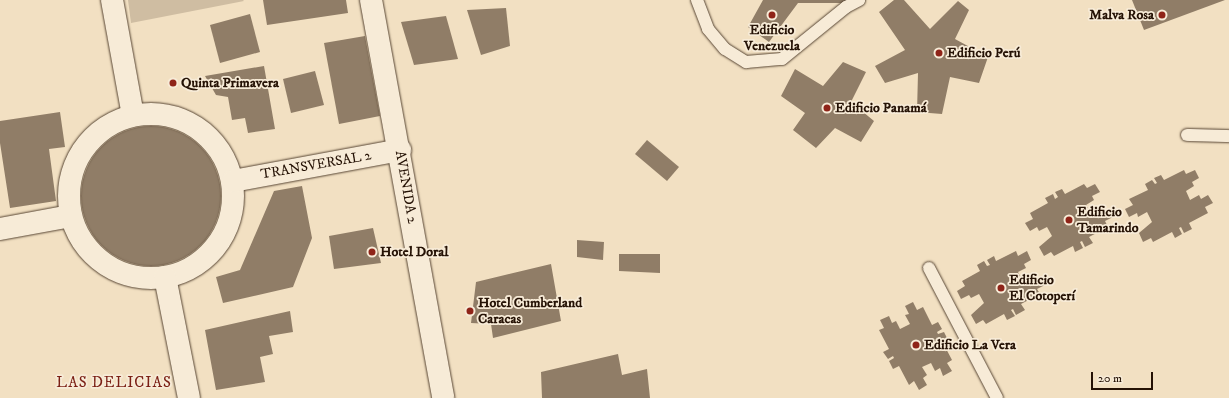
<!DOCTYPE html>
<meta charset="utf-8">
<style>
body{margin:0}
#map{position:relative;width:1229px;height:398px;overflow:hidden;background:#f2e0c2;font-family:"IM FELL DW Pica",serif}
div>[style]{position:absolute}
[style*='--x']{left:calc(var(--x)*1px);top:calc(var(--y)*1px);width:calc(var(--w)*1px);rotate:calc(var(--a)*1deg)}
.green>*{inset:0;background:#cfbda2}
.building>*{inset:0;background:#907d67}
.round{border-radius:50%}
.roads{filter:drop-shadow(0 0 1px #584634) drop-shadow(0 0 1px #584634)}
.lane>*{height:12px;margin:-6px;padding:0 6px;transform-origin:6px;border-radius:6px;background:#f7ebd7}
.street>*{height:22px;margin:-11px;padding:0 11px;transform-origin:11px;border-radius:11px;background:#f7ebd7}
.street>.ring{margin:-11px;padding:0;box-sizing:content-box;background:none;border:22px solid #f7ebd7;border-radius:50%}
.dots>*{width:11px;height:11px;translate:-50% -50%;box-sizing:border-box;border:2px solid #f7ebd7;border-radius:50%}
span{translate:-50% -50%;white-space:nowrap;text-align:center;line-height:1.15;-webkit-text-stroke:3.5px #f7ebd7;paint-order:stroke}
.poi-label{font-size:14px;color:#251205;font-weight:700}
.right{translate:-100% -50%;text-align:right}
.left{translate:0 -50%;text-align:left}
.street-label{font-size:14px;color:#251205}
.neighbourhood-label{font-size:15px;color:#7a1f14;letter-spacing:1px}
.scale{position:absolute;left:1091px;top:372px;width:62px;height:18px;box-sizing:border-box;border:2px solid #251205;border-top:0;padding-left:5px;font-size:12px;line-height:14px;white-space:nowrap;color:#251205;-webkit-text-stroke:3px #f7ebd7;paint-order:stroke}
</style>
<div id="map">
<div class="green">
<i style="clip-path:polygon(128px 0,243px 0,244px 1px,131px 23px)"></i>
</div>
<div class="building">
<i style="clip-path:polygon(263px 0,346px 0,348px 13px,267px 25px)"></i>
<i style="clip-path:polygon(763px 0,848px 0,848px 3px,798px 3px,769px 42px,748px 27px)"></i>
<i style="clip-path:polygon(894px 0,904px 0,930px 29px,958px 1px,969px 10px,955px 39px,988px 57px,979px 83px,950px 77px,942px 114px,917px 112px,918px 73px,885px 83px,875px 66px,905px 50px,879px 12px)"></i>
<i style="clip-path:polygon(1132px 0,1225px 0,1144px 30px)"></i>
<i style="clip-path:polygon(506px 8px,510px 46px,481px 55px,467px 10px)"></i>
<i style="clip-path:polygon(250px 14px,260px 52px,220px 63px,210px 25px)"></i>
<i style="clip-path:polygon(446px 16px,458px 59px,414px 65px,401px 22px)"></i>
<i style="clip-path:polygon(365px 36px,380px 116px,339px 124px,324px 43px)"></i>
<i style="clip-path:polygon(843px 62px,866px 72px,851px 102px,874px 121px,861px 142px,835px 128px,816px 148px,793px 130px,805px 113px,781px 96px,795px 69px,823px 86px)"></i>
<i style="clip-path:polygon(264px 66px,275px 129px,248px 133px,245px 118px,232px 120px,228px 97px,216px 95px,205px 76px)"></i>
<i style="clip-path:polygon(315px 71px,324px 105px,291px 113px,283px 79px)"></i>
<i style="clip-path:polygon(60px 112px,65px 147px,49px 149px,56px 201px,10px 208px,0 143px,0 121px)"></i>
<i class="round" style="left:81px;top:126px;width:140px;height:140px"></i>
<i style="clip-path:polygon(647px 140px,679px 167px,667px 181px,635px 154px)"></i>
<i style="clip-path:polygon(1184px 170px,1186px 174px,1195px 170px,1199px 178px,1192px 182px,1194px 186px,1186px 191px,1190px 200px,1199px 195px,1201px 199px,1208px 195px,1213px 203px,1205px 207px,1208px 213px,1189px 223px,1192px 229px,1184px 233px,1181px 227px,1179px 228px,1182px 234px,1175px 238px,1172px 232px,1153px 242px,1151px 238px,1143px 242px,1139px 233px,1152px 222px,1147px 212px,1138px 217px,1137px 213px,1129px 217px,1125px 209px,1133px 205px,1129px 199px,1148px 190px,1145px 184px,1152px 180px,1155px 184px,1157px 183px,1154px 178px,1161px 175px,1164px 180px)"></i>
<i style="clip-path:polygon(1084px 184px,1087px 188px,1095px 184px,1100px 192px,1092px 196px,1094px 200px,1086px 205px,1091px 213px,1099px 209px,1102px 213px,1109px 209px,1113px 217px,1105px 221px,1108px 227px,1089px 237px,1093px 243px,1085px 247px,1082px 241px,1080px 242px,1083px 248px,1075px 252px,1073px 246px,1054px 256px,1051px 252px,1044px 256px,1039px 247px,1052px 236px,1047px 227px,1039px 231px,1037px 227px,1030px 231px,1025px 223px,1033px 219px,1030px 213px,1048px 203px,1045px 198px,1053px 194px,1055px 199px,1058px 197px,1055px 192px,1062px 189px,1065px 194px)"></i>
<i style="clip-path:polygon(302px 186px,312px 238px,293px 287px,223px 303px,216px 277px,240px 270px,274px 191px)"></i>
<i style="clip-path:polygon(373px 228px,381px 263px,334px 269px,329px 236px)"></i>
<i style="clip-path:polygon(577px 240px,604px 242px,603px 260px,577px 257px)"></i>
<i style="clip-path:polygon(1016px 251px,1018px 256px,1027px 251px,1031px 260px,1024px 264px,1026px 268px,1018px 272px,1023px 281px,1031px 277px,1033px 280px,1041px 277px,1045px 285px,1037px 289px,1040px 294px,1021px 304px,1025px 310px,1016px 315px,1013px 309px,1011px 310px,1015px 316px,1007px 320px,1004px 314px,986px 324px,983px 320px,976px 324px,971px 315px,984px 303px,979px 294px,971px 298px,969px 295px,961px 299px,957px 291px,965px 286px,962px 281px,980px 271px,977px 265px,984px 261px,987px 266px,990px 265px,987px 260px,994px 256px,996px 261px)"></i>
<i style="clip-path:polygon(619px 254px,660px 254px,660px 273px,619px 271px)"></i>
<i style="clip-path:polygon(551px 264px,561px 321px,493px 338px,491px 324px,471px 323px,476px 282px)"></i>
<i style="clip-path:polygon(913px 302px,917px 310px,923px 307px,932px 325px,938px 322px,942px 329px,937px 332px,938px 334px,944px 332px,947px 338px,942px 341px,952px 360px,947px 363px,952px 371px,943px 376px,940px 368px,935px 371px,931px 363px,922px 367px,927px 375px,923px 378px,927px 385px,919px 390px,914px 381px,909px 385px,899px 366px,893px 369px,889px 361px,894px 358px,893px 356px,888px 359px,883px 352px,889px 349px,879px 330px,884px 328px,880px 320px,889px 316px,892px 323px,896px 321px,900px 329px,910px 324px,905px 315px,909px 314px,905px 306px)"></i>
<i style="clip-path:polygon(290px 311px,293px 332px,269px 336px,273px 354px,260px 357px,265px 382px,216px 390px,205px 330px)"></i>
<i style="clip-path:polygon(618px 354px,622px 375px,647px 369px,650px 398px,542px 398px,541px 372px)"></i>
</div>
<div class="roads">
<div class="lane">
<i style="--x:697;--y:0;--w:31;--a:69"></i>
<i style="--x:708;--y:29;--w:26;--a:50"></i>
<i style="--x:725;--y:49;--w:25;--a:32"></i>
<i style="--x:746;--y:62;--w:36;--a:-5"></i>
<i style="--x:782;--y:59;--w:82;--a:-39.1"></i>
<i style="--x:846;--y:7;--w:15;--a:-28"></i>
<i style="--x:1187;--y:135;--w:42;--a:1.4"></i>
<i style="--x:929;--y:268;--w:147;--a:62.4"></i>
</div>
<div class="street">
<i style="--x:112;--y:0;--w:117;--a:79.7"></i>
<i style="--x:371;--y:0;--w:404;--a:79.7"></i>
<i class="ring" style="left:69px;top:114px;width:142px;height:142px"></i>
<i style="--x:233;--y:181;--w:170;--a:-10.5"></i>
<i style="--x:0;--y:229;--w:71;--a:-10.5"></i>
<i style="--x:165;--y:277;--w:123;--a:78.8"></i>
</div>
</div>
<div class="dots">
<i style="left:772px;top:15px;background:#8f2418"></i>
<i style="left:1162px;top:15px;background:#8f2418"></i>
<i style="left:939px;top:53px;background:#8f2418"></i>
<i style="left:173px;top:83px;background:#8f2418"></i>
<i style="left:827px;top:108px;background:#8f2418"></i>
<i style="left:1069px;top:220px;background:#8f2418"></i>
<i style="left:372px;top:252px;background:#8f2418"></i>
<i style="left:1001px;top:288px;background:#8f2418"></i>
<i style="left:470px;top:311px;background:#8f2418"></i>
<i style="left:916px;top:345px;background:#8f2418"></i>
</div>
<div class="poi-label">
<span class="right" style="left:1154px;top:15px">Malva Rosa</span>
<span style="left:772px;top:38px">Edificio<br>Venezuela</span>
<span class="left" style="left:947px;top:53px">Edificio Perú</span>
<span class="left" style="left:181px;top:83px">Quinta Primavera</span>
<span class="left" style="left:835px;top:108px">Edificio Panamá</span>
<span class="left" style="left:1077px;top:220px">Edificio<br>Tamarindo</span>
<span class="left" style="left:380px;top:252px">Hotel Doral</span>
<span class="left" style="left:1009px;top:288px">Edificio<br>El Cotoperí</span>
<span class="left" style="left:478px;top:311px">Hotel Cumberland<br>Caracas</span>
<span class="left" style="left:924px;top:345px">Edificio La Vera</span>
</div>
<div class="street-label">
<span style="left:316px;top:165px;rotate:-10deg">TRANSVERSAL 2</span>
<span style="left:406px;top:187px;rotate:80deg">AVENIDA 2</span>
</div>
<div class="neighbourhood-label">
<span style="left:114px;top:383px">LAS DELICIAS</span>
</div>
<div class="scale">20 m</div>
</div>
